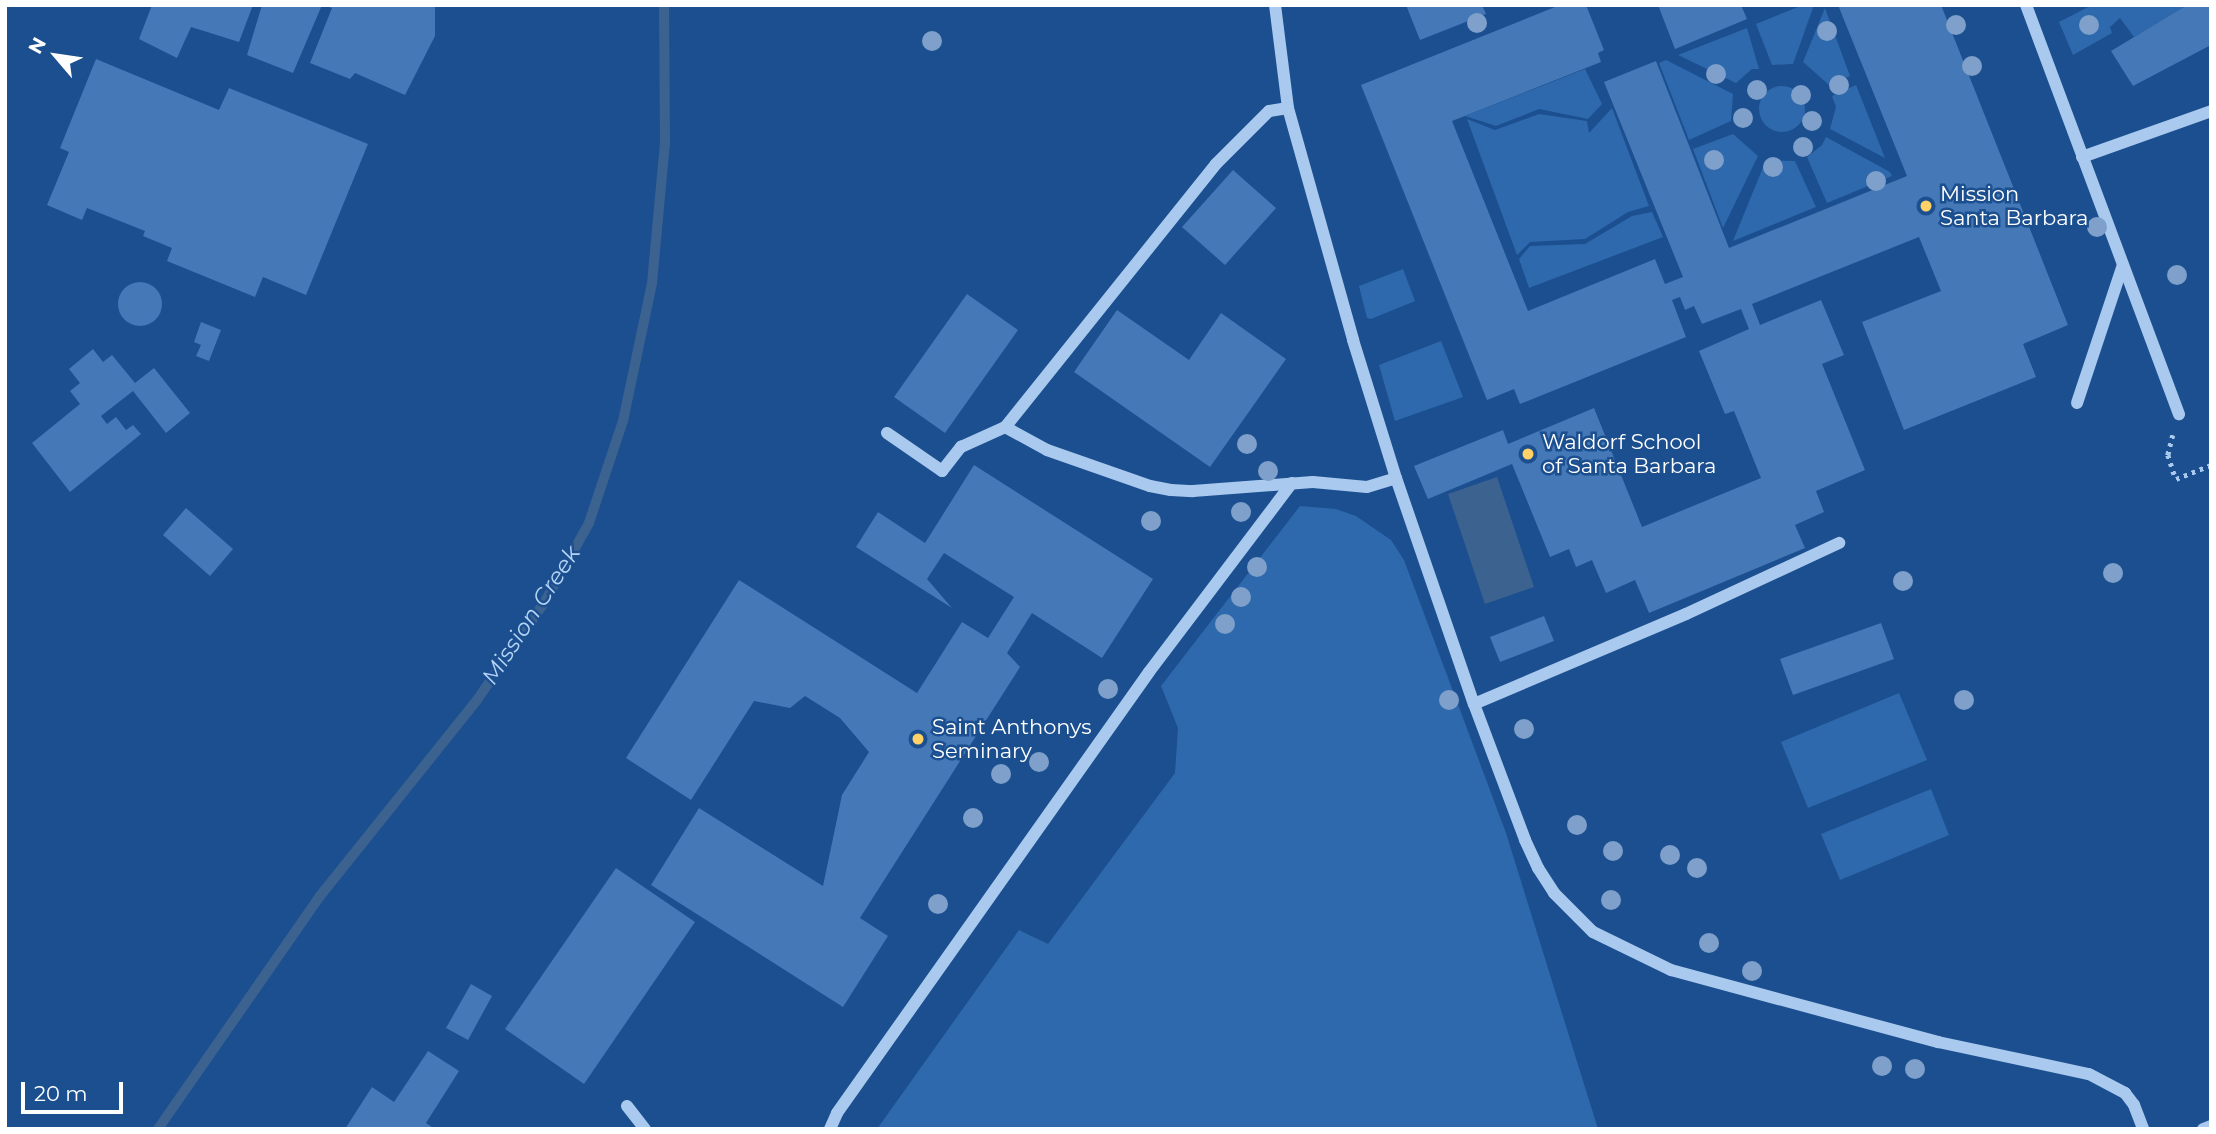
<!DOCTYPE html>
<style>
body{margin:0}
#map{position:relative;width:2216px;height:1134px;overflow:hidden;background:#1b4f8f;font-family:Montserrat,sans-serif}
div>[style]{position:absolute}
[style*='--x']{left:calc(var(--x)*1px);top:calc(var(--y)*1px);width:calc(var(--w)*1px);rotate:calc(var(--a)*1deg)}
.green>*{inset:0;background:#2e69ad}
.round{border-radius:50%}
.water>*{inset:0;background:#3c6290}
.stream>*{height:10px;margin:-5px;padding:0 5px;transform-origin:5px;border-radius:5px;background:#3c6290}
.building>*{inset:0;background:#4478b7}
.path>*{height:4.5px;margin-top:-2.25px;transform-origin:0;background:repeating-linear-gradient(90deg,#a9c9ee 0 3.5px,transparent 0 8.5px)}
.minor>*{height:12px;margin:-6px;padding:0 6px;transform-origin:6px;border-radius:6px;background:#a9c9ee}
.trees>*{width:20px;height:20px;margin:-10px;border-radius:50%;background:#7ea0ca}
.dots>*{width:19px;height:19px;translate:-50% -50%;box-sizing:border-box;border:4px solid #1b4f8f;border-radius:50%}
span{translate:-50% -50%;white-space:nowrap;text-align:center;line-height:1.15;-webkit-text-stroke:5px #1b4f8f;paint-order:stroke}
.poi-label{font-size:21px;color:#fff}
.left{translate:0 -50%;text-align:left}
.water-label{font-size:23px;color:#b5d3f5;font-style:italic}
.frame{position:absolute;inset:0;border:7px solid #fff;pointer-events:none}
.north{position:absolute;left:21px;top:21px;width:70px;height:70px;-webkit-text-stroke:5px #1b4f8f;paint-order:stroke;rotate:299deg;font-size:19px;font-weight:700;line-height:28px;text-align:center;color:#fff}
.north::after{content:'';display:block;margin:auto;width:24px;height:32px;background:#fff;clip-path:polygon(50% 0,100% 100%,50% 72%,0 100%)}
.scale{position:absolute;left:21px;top:1082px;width:102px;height:32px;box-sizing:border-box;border:4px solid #fff;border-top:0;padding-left:9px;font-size:21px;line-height:24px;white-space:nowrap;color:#fff;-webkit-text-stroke:5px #1b4f8f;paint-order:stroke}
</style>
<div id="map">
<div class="green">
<i style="clip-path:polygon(1803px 5px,1814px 5px,1793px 64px,1772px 65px,1756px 24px)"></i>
<i style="clip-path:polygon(2092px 5px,2187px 5px,2134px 37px,2120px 18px,2110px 27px,2112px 33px,2073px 55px,2059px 22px)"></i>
<i style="clip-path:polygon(1825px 8px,1850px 76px,1829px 85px,1803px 62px)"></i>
<i style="clip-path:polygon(1747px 28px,1759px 69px,1752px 69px,1736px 83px,1678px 55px)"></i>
<i style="clip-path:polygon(1666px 60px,1733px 94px,1731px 121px,1689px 140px,1659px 63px)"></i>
<i style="clip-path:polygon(1585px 69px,1602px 104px,1588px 119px,1539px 109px,1496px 126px,1465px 116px)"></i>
<i style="clip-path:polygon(1856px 85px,1885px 158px,1830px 129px,1836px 107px,1832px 96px)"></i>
<i class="round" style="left:1759px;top:86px;width:46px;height:46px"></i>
<i style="clip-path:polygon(1612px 108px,1649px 206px,1628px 212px,1585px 239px,1530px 242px,1517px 255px,1467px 119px,1495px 130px,1539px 114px,1587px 121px,1589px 133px)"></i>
<i style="clip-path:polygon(1733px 134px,1758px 156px,1723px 228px,1693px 149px)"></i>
<i style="clip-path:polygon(1826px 137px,1890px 172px,1892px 176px,1827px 203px,1807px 157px,1822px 145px)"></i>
<i style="clip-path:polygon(1766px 160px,1795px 161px,1816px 207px,1733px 241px)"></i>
<i style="clip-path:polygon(1652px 212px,1663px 237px,1529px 288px,1519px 259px,1530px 246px,1585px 244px,1632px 216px)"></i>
<i style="clip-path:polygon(1403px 269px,1415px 301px,1371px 319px,1367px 318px,1359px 286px)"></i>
<i style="clip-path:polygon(1441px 341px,1463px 397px,1395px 421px,1379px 365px)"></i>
<i style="clip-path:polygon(1300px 506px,1336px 509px,1356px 516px,1391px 540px,1404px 560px,1506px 833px,1598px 1129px,877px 1129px,1019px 930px,1048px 944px,1175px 773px,1178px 728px,1161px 686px)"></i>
<i style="clip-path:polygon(1899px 693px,1927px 760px,1808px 808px,1781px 742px)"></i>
<i style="clip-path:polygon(1931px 789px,1949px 835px,1840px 880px,1821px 834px)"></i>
</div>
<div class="water">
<i style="clip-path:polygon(1497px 477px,1534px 587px,1485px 604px,1448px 494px)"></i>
</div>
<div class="stream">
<i style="--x:158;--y:1129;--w:284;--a:-55.2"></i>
<i style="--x:320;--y:896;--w:251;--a:-51.3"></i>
<i style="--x:477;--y:700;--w:118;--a:-55.4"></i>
<i style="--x:544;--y:603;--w:92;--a:-60.6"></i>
<i style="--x:589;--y:523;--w:108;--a:-71.6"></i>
<i style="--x:623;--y:421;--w:141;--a:-78.1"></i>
<i style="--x:652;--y:283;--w:140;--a:-84.7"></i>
<i style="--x:665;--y:144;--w:139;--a:-90.4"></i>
</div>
<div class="building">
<i style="clip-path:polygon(152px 5px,253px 5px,239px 42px,191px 27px,177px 58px,139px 39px)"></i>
<i style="clip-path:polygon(262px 5px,322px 5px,293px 73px,247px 55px)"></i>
<i style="clip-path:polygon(323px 5px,435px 5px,435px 36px,405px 95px,355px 73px,350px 79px,310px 63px,332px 8px)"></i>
<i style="clip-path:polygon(1406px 5px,1482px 5px,1486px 14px,1420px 40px)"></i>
<i style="clip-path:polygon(1560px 5px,1586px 5px,1604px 50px,1598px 53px,1601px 62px,1452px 121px,1528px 311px,1655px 259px,1665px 284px,1683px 277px,1604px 82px,1656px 61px,1729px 248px,1907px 176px,1838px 5px,1941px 5px,2068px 325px,2023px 344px,2036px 377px,1904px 430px,1862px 322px,1941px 291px,1919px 237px,1752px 304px,1760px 325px,1821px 300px,1844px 355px,1822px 364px,1865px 470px,1816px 491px,1824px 512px,1795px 525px,1805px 548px,1649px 613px,1635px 580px,1606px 593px,1592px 560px,1576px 567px,1569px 549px,1550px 557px,1512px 464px,1428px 499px,1414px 466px,1503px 430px,1508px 444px,1594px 408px,1642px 527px,1761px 478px,1734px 411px,1725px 414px,1699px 351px,1749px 329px,1741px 309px,1702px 324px,1694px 306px,1685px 310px,1680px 297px,1672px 300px,1686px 337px,1520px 404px,1514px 389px,1487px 400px,1361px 85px)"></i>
<i style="clip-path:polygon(1658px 5px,1741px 5px,1747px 19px,1675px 49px)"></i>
<i style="clip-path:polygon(2187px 5px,2211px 5px,2211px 45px,2133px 86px,2111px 51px)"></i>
<i style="clip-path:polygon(96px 59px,219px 110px,229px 88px,368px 144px,306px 295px,263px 277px,255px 297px,167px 261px,172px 248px,143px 236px,145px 231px,87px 208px,82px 220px,47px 205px,69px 152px,60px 148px)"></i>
<i style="clip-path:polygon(1233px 170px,1276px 208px,1225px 265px,1182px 227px)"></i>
<i class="round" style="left:118px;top:282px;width:44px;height:44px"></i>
<i style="clip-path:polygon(967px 294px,1018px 330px,945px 433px,894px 397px)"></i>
<i style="clip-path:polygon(1117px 310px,1189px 360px,1221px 313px,1286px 359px,1210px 467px,1074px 372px)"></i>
<i style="clip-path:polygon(201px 322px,221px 330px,209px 361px,196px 356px,201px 345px,194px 342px)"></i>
<i style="clip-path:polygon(93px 349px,103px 362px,112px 355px,135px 383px,154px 368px,190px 413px,166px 433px,133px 391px,101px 416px,107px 424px,116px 417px,126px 430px,133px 425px,141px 434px,70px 492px,32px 443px,80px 404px,70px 391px,80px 383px,69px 369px)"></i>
<i style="clip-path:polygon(974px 465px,1153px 579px,1102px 658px,1032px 613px,1007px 653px,1020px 667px,860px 918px,888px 936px,843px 1007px,651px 885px,699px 808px,823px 886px,842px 795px,869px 752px,840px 718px,805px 696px,790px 708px,754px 701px,691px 800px,626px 758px,739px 580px,917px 693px,962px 622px,988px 638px,1014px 597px,944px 553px,927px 579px,952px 608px,856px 547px,878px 512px,925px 543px)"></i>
<i style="clip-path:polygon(186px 508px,233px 549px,210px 576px,163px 535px)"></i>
<i style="clip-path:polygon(1544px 616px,1554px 641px,1500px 662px,1490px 637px)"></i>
<i style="clip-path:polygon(1881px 623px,1894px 659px,1793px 695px,1780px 659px)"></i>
<i style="clip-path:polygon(616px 868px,695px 922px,584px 1084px,505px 1029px)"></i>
<i style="clip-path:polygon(471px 984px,492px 996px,468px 1040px,446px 1028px)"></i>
<i style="clip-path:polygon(428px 1051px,459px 1071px,426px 1123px,435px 1129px,345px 1129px,372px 1087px,394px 1102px)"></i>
</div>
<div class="path">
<i style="--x:2173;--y:435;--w:21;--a:104"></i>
<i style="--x:2168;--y:455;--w:25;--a:72"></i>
<i style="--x:2176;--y:479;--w:38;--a:-22"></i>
</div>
<div class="minor">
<i style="--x:1275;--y:5;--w:104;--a:82.8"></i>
<i style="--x:1288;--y:108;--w:241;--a:74.3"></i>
<i style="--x:1353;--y:340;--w:145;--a:72.7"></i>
<i style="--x:1396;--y:478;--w:239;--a:71"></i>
<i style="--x:1474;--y:704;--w:145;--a:69.4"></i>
<i style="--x:1525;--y:840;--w:31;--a:65"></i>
<i style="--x:1538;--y:868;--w:30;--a:57"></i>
<i style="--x:1554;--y:893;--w:55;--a:45"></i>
<i style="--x:1593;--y:932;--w:87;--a:26"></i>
<i style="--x:1671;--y:970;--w:277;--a:15.1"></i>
<i style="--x:1938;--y:1042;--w:154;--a:12"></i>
<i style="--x:2089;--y:1074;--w:41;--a:27.8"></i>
<i style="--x:2125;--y:1093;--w:15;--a:53"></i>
<i style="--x:2134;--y:1105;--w:26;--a:69"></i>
<i style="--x:2026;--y:5;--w:437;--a:69.5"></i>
<i style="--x:1288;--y:108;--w:19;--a:171"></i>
<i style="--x:1269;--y:111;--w:75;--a:135"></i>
<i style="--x:1216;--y:164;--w:337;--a:128.7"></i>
<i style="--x:1005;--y:427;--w:48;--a:28.7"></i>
<i style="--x:1047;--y:450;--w:109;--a:19.3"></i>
<i style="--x:1150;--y:486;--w:21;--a:11"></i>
<i style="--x:1171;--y:490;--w:22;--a:3"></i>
<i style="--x:1193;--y:491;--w:120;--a:-4.3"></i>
<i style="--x:1313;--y:482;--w:54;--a:5.3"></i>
<i style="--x:1367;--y:487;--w:30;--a:-17"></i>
<i style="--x:2082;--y:157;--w:137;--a:-19.6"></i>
<i style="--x:2077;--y:403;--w:145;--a:-71.6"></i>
<i style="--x:887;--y:433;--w:67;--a:34.6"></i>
<i style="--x:942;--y:471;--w:31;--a:-52"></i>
<i style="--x:961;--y:447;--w:48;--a:-24.4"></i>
<i style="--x:1474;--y:704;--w:230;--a:-23"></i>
<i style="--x:1686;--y:614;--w:169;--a:-24.9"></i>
<i style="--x:627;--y:1106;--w:29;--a:52"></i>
<i style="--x:830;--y:1129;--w:17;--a:-66"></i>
<i style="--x:837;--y:1113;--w:540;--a:-54.72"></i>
<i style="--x:1149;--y:672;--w:237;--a:-52.9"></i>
<i style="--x:2203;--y:1129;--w:9;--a:-21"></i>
</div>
<div class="trees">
<i style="left:1477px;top:23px"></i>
<i style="left:1956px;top:25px"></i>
<i style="left:2089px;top:25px"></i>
<i style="left:1827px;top:31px"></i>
<i style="left:932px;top:41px"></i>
<i style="left:1972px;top:66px"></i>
<i style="left:1716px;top:74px"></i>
<i style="left:1839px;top:85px"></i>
<i style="left:1757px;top:90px"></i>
<i style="left:1801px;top:95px"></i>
<i style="left:1743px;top:118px"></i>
<i style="left:1812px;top:121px"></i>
<i style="left:1803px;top:147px"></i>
<i style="left:1714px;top:160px"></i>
<i style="left:1773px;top:167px"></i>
<i style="left:1876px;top:181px"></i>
<i style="left:2097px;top:227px"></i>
<i style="left:2177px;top:275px"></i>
<i style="left:1247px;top:444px"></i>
<i style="left:1268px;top:471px"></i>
<i style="left:1241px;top:512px"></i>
<i style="left:1151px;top:521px"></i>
<i style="left:1257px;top:567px"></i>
<i style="left:2113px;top:573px"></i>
<i style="left:1903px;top:581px"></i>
<i style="left:1241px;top:597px"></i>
<i style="left:1225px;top:624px"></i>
<i style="left:1108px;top:689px"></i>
<i style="left:1449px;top:700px"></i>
<i style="left:1964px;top:700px"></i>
<i style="left:1524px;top:729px"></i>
<i style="left:1039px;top:762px"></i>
<i style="left:1001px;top:774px"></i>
<i style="left:973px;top:818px"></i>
<i style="left:1577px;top:825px"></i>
<i style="left:1613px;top:851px"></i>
<i style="left:1670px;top:855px"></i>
<i style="left:1697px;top:868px"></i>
<i style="left:1611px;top:900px"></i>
<i style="left:938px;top:904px"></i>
<i style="left:1709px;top:943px"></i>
<i style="left:1752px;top:971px"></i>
<i style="left:1882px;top:1066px"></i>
<i style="left:1915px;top:1069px"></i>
</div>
<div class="dots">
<i style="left:1926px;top:206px;background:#ffd166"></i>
<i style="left:1528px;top:454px;background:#ffd166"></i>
<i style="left:918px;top:739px;background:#ffd166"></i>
</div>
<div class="poi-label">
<span class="left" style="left:1940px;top:206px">Mission<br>Santa Barbara</span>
<span class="left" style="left:1542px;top:454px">Waldorf School<br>of Santa Barbara</span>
<span class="left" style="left:932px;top:739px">Saint Anthonys<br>Seminary</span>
</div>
<div class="water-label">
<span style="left:531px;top:615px;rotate:-57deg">Mission Creek</span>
</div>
<div class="frame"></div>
<div class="north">N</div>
<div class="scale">20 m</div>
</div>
